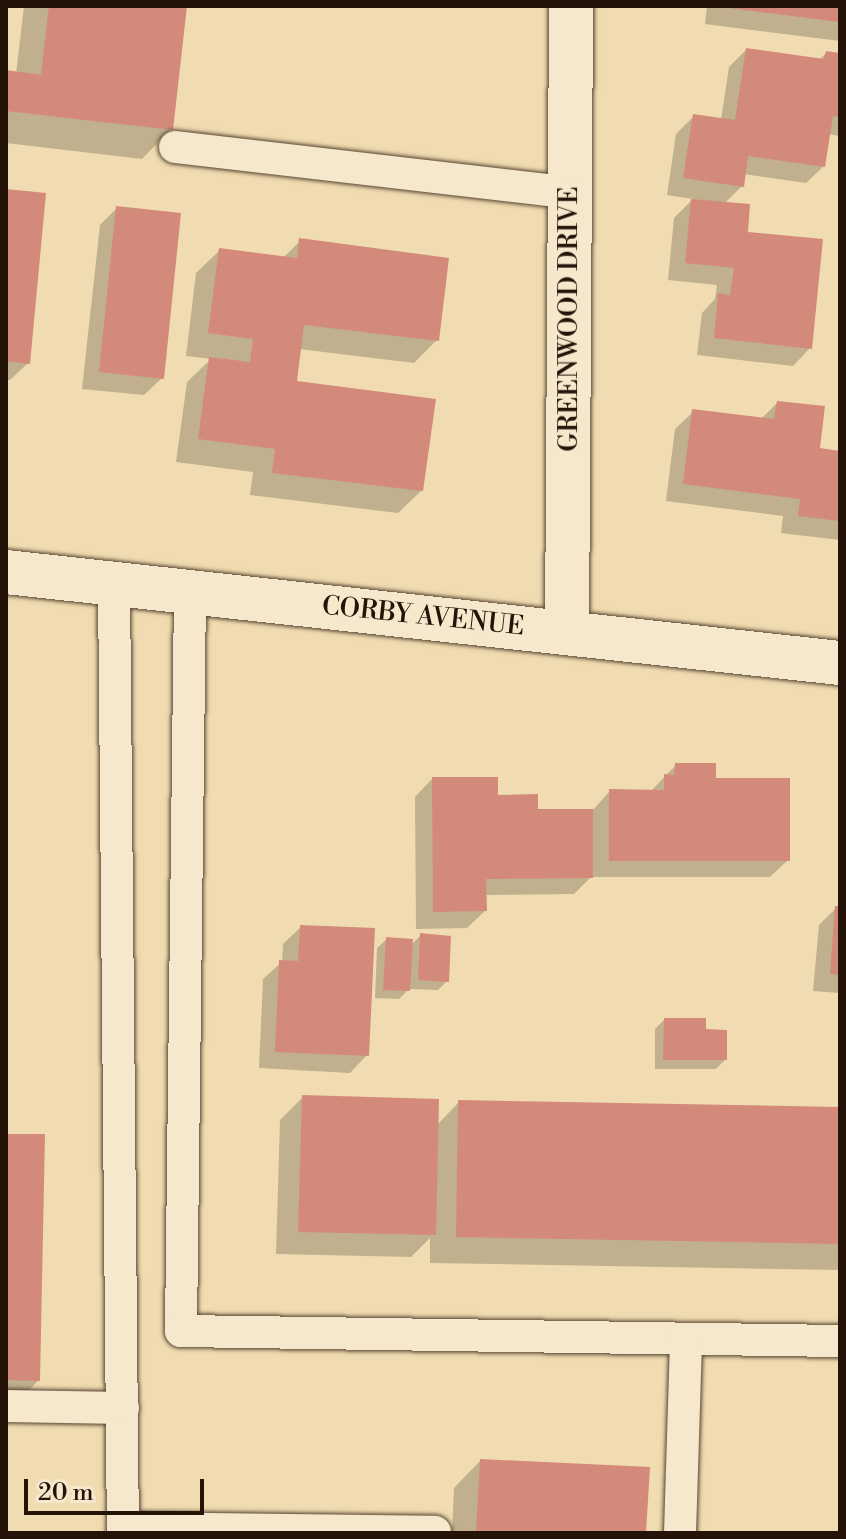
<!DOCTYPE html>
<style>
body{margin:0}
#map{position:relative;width:846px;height:1539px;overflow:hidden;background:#f1dcb1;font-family:"Libre Bodoni",serif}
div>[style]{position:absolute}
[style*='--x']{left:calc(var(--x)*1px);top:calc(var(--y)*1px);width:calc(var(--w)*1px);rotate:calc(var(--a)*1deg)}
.shadow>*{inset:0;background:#0003}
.building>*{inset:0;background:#d38a7a}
.roads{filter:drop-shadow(0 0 2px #574533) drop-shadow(0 0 2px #574533)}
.lane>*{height:32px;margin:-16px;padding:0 16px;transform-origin:16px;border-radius:16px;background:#f6e8cc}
.street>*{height:44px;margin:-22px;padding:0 22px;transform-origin:22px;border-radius:22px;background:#f6e8cc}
.secondary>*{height:44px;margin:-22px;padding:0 22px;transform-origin:22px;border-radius:22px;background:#f6e8cc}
span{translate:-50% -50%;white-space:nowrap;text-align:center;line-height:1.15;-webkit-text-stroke:7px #f6e8cc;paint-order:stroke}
.street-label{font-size:26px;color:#241309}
.frame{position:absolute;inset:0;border:8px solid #241309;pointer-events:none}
.scale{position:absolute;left:24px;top:1479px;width:180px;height:36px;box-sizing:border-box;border:4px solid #241309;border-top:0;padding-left:10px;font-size:24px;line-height:28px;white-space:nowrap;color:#241309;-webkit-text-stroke:6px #f6e8cc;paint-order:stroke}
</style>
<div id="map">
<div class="shadow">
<i style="clip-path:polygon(24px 6px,185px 6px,171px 129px,142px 159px,6px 143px,6px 72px,16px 74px)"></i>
<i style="clip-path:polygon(707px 6px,840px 6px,840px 41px,705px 24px)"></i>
<i style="clip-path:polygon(746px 50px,819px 60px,826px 53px,840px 55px,840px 136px,828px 134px,824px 166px,806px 183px,743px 174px,742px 186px,724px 204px,746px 234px,810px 348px,793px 366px,697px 355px,702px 313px,715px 299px,717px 285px,668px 280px,674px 218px,693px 199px,667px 195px,676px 134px,694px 116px,721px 120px,729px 67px)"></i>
<i style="clip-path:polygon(6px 191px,28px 363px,10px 380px,6px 380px)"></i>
<i style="clip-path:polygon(117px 208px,162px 378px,144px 395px,82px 389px,100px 225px)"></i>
<i style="clip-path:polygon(300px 241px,437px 340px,414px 363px,299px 349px,295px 383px,422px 490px,398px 513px,250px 495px,253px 472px,176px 462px,187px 382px,211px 359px,186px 356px,196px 273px,220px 250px,283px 258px)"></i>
<i style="clip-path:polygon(777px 403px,818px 450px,840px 453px,840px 540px,781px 533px,783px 516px,666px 501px,675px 429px,693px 412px,761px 419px)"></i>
<i style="clip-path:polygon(676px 765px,714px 780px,788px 860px,770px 877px,591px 877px,574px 894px,484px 895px,485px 911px,467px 928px,416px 929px,415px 797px,432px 779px,536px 811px,592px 811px,610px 791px,650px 792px)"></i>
<i style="clip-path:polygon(836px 908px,840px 908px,840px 993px,813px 991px,819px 925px)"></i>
<i style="clip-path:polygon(301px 927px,367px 1055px,350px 1073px,259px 1068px,263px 979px,282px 962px,283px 944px)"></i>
<i style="clip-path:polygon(421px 935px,447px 981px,438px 990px,409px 989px,399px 999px,375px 998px,377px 948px,387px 939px,410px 946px)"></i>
<i style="clip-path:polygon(664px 1020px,705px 1031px,725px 1060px,716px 1069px,655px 1069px,655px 1029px)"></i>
<i style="clip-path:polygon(303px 1097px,437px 1125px,459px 1102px,840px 1109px,840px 1270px,430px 1263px,430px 1238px,411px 1257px,276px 1254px,280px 1120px)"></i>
<i style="clip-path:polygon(6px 1135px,38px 1381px,12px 1407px,6px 1407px)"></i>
<i style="clip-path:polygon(480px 1461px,644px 1533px,452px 1533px,454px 1488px)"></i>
</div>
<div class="building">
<i style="clip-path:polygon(49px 6px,187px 6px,173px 130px,6px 111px,6px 70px,41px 75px)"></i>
<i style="clip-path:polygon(729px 6px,840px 6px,840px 22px,729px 8px)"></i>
<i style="clip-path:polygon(746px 48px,824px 59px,826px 51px,840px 53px,840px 117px,833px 116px,825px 167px,748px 156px,744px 187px,683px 178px,693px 114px,735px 120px)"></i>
<i style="clip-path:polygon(6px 189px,46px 193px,30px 364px,6px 361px)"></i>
<i style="clip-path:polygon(691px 199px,750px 204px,748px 232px,823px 239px,812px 349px,714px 338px,718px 293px,730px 295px,734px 268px,685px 263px)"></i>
<i style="clip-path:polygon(116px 206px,181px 213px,164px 379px,99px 372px)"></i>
<i style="clip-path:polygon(299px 238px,449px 258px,439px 341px,304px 325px,297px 381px,436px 399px,423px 491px,272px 473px,275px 449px,198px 439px,209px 357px,250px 362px,253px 339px,208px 333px,219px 248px,297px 258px)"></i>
<i style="clip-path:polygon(777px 401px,825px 406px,820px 448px,840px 451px,840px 521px,798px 516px,800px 499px,683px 484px,692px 409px,774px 419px)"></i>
<i style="clip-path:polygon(675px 763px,716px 763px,716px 778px,790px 778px,790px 861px,609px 861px,609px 789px,664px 790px,664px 774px,674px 775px)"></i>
<i style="clip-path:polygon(432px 777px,498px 777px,498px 795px,538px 794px,538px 809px,593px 809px,593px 878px,486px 879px,487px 911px,433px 912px)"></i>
<i style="clip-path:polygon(835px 906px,840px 906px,840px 975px,830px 974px)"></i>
<i style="clip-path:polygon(300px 925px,375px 928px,369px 1056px,275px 1052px,279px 960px,298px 961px)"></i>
<i style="clip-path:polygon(420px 933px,451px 936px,449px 982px,418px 980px)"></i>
<i style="clip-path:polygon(386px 937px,413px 939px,410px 991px,383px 990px)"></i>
<i style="clip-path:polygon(664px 1018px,706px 1018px,706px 1029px,727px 1030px,727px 1060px,663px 1060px)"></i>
<i style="clip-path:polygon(302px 1095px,439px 1099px,436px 1235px,298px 1232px)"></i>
<i style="clip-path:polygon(458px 1100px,840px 1107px,840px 1244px,456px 1237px)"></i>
<i style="clip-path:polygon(6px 1134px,45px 1134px,40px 1381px,6px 1380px)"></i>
<i style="clip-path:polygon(480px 1459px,650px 1467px,646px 1533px,476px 1533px)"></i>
</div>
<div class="roads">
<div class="lane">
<i style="--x:175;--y:147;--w:399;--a:6.6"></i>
<i style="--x:114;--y:585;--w:948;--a:89.46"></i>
<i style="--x:190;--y:593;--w:738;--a:90.7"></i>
<i style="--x:181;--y:1331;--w:659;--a:0.87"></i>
<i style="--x:6;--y:1406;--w:117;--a:1"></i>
<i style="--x:123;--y:1528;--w:312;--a:0.7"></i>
<i style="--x:680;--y:1533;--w:194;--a:-88.2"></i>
</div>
<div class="street">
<i style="--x:567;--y:632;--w:626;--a:-89.63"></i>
</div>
<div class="secondary">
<i style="--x:6;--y:572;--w:839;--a:6.23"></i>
</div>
</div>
<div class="street-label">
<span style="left:570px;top:319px;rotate:-90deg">GREENWOOD DRIVE</span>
<span style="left:423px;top:617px;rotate:6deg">CORBY AVENUE</span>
</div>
<div class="frame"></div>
<div class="scale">20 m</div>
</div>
